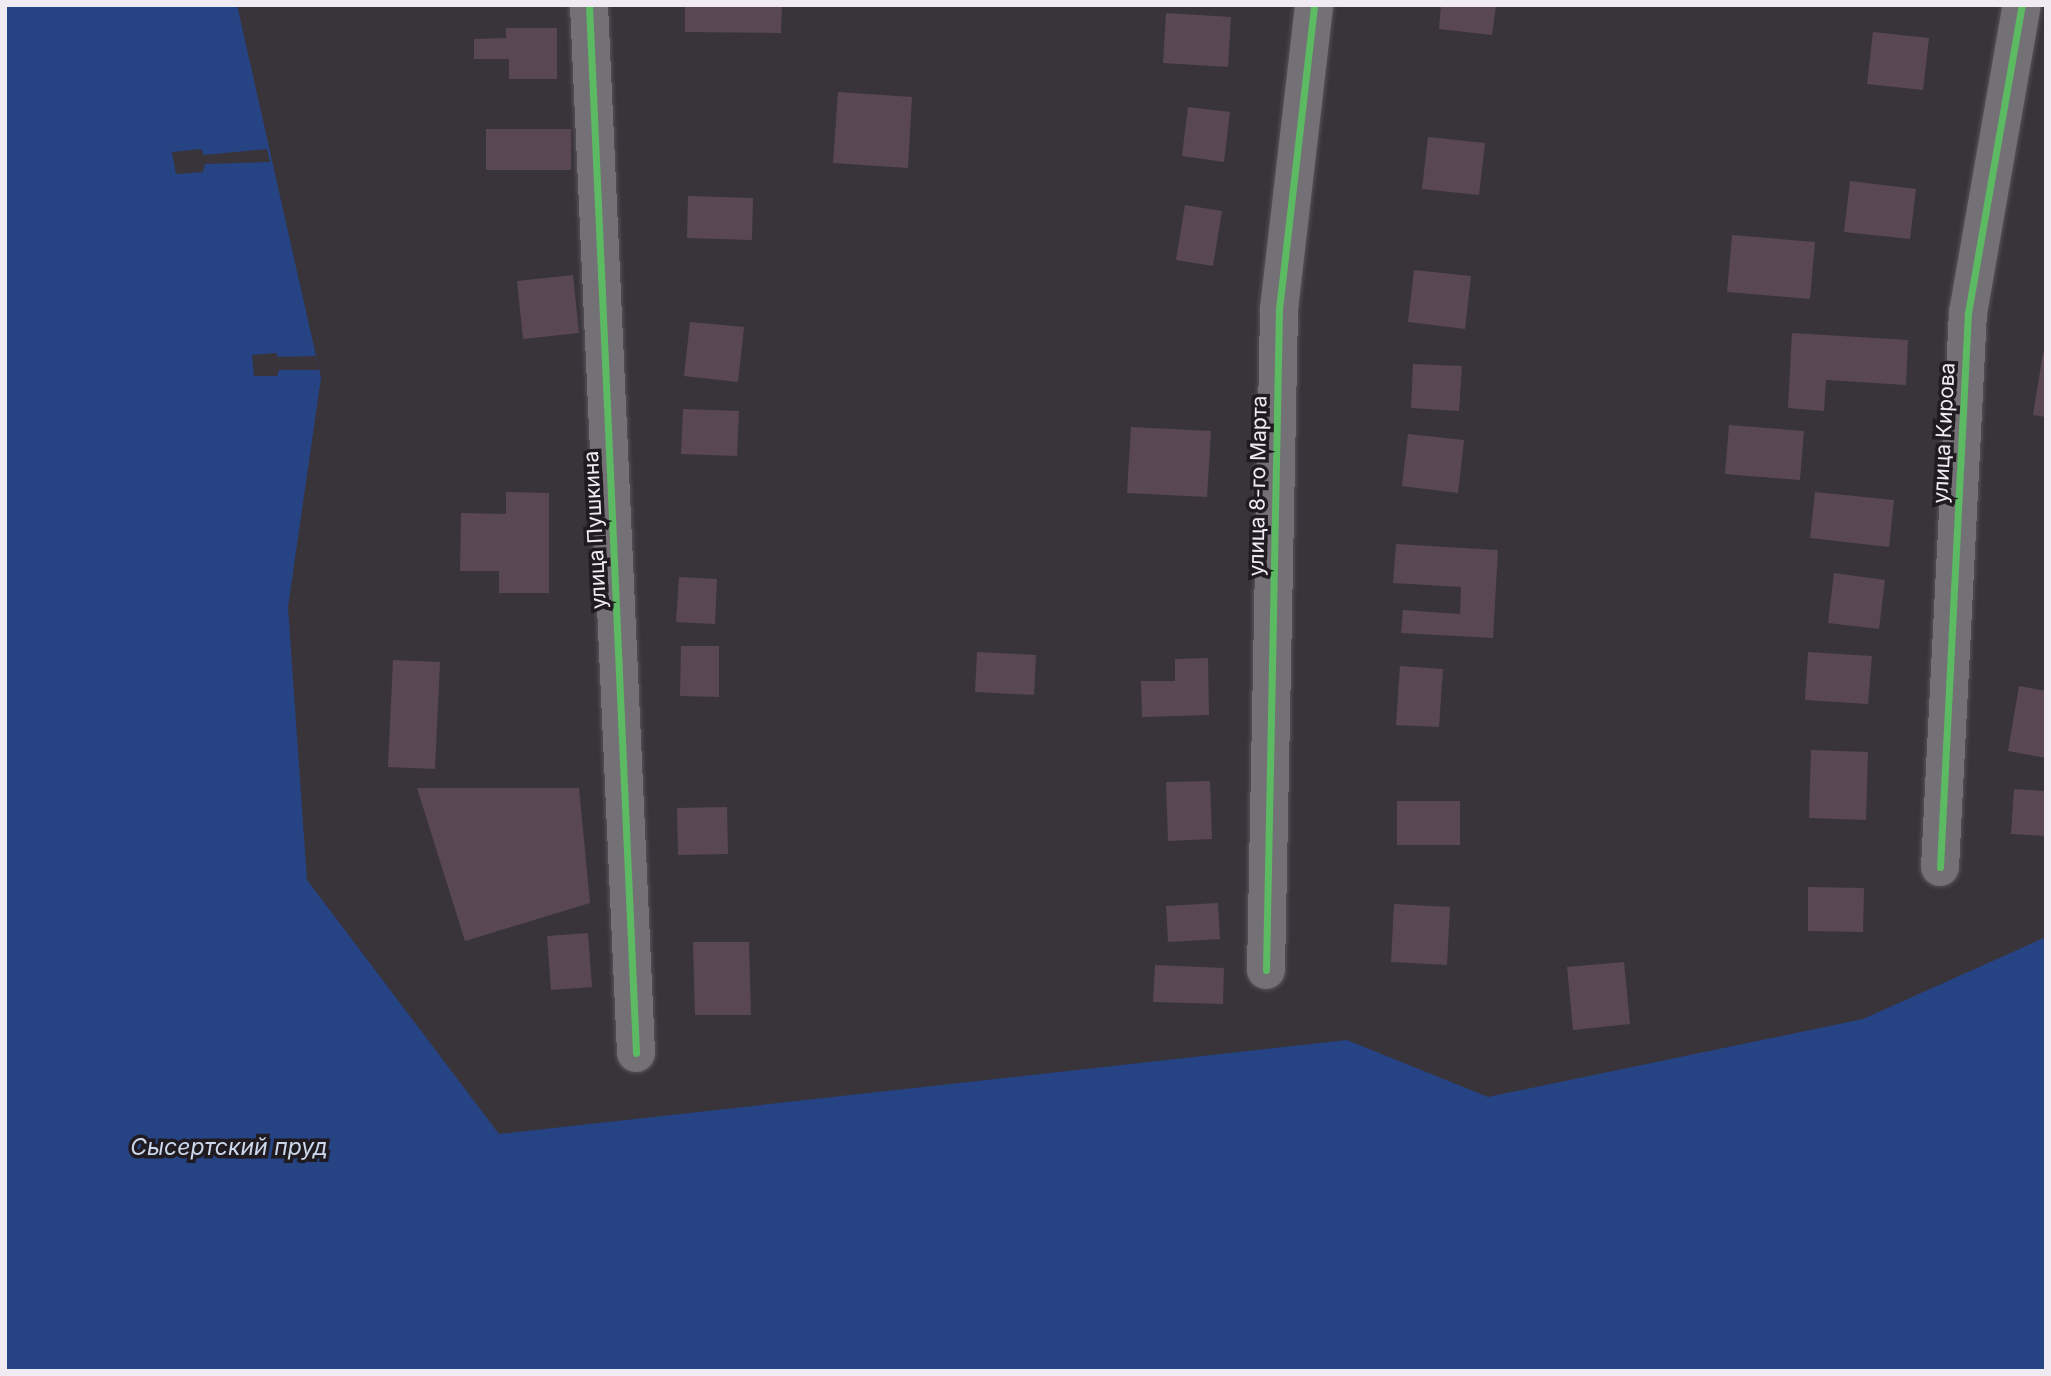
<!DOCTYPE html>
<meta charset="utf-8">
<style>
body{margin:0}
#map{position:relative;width:2051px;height:1376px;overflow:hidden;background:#39343a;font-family:Inter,sans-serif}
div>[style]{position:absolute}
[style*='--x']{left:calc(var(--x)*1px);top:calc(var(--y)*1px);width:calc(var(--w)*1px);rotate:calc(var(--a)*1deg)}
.water>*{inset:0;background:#264384}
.pier>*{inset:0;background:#39343a}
.building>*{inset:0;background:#594854}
.roads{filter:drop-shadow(0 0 2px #565258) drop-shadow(0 0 2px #565258)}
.street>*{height:38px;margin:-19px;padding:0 19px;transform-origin:19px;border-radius:19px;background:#747176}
.cycleway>*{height:7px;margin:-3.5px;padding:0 3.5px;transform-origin:3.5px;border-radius:3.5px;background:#5cba63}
span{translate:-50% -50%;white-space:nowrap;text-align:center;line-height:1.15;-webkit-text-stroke:7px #1f1b20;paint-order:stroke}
.street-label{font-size:21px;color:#f0ebf2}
.water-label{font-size:23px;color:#ccd7eb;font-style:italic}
.frame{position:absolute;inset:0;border:7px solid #f0ebf2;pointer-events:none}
</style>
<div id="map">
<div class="water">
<i style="clip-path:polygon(5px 5px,237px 5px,321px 378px,288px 607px,307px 880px,499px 1134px,1347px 1040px,1488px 1097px,1863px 1019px,2046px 937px,2046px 1371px,5px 1371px)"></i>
</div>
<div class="pier">
<i style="clip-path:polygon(201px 149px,204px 155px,267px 149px,270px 162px,205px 164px,203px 172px,176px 174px,172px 152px)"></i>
<i style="clip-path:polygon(277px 353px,277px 357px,316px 356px,319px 370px,279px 370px,277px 376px,254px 376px,252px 355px)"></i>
</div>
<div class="building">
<i style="clip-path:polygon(685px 5px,782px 5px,781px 33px,685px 32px)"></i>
<i style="clip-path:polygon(1441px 5px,1496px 5px,1492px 35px,1439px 29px)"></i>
<i style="clip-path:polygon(1166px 13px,1231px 17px,1228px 67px,1163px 63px)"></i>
<i style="clip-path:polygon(506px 28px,557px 28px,557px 79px,509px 79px,509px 59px,474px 59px,474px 39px,506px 38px)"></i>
<i style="clip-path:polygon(1873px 32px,1929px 38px,1923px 90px,1867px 84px)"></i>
<i style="clip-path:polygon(838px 92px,912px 97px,908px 168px,833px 163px)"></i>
<i style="clip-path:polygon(1188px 107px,1230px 112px,1224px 162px,1182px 156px)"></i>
<i style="clip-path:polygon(486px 129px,571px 129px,571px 170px,486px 170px)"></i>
<i style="clip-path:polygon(1428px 137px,1485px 143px,1479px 195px,1422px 189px)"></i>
<i style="clip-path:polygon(1850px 181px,1916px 189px,1910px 239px,1844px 232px)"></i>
<i style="clip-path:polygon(688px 196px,753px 198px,752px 240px,687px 238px)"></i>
<i style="clip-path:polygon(1185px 205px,1222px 211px,1213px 266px,1176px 260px)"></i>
<i style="clip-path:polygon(1732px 235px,1815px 242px,1810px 299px,1727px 292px)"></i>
<i style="clip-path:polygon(1414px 270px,1471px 276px,1465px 329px,1408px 322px)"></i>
<i style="clip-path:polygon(573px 275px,579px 333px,523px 339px,517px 281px)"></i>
<i style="clip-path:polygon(690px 322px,744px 327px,738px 382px,684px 376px)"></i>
<i style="clip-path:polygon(1792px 333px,1908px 340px,1906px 385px,1826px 380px,1824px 411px,1788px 408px)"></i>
<i style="clip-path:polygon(2043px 353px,2046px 353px,2046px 417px,2033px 415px)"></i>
<i style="clip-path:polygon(1413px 364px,1462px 366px,1459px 411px,1411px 408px)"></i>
<i style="clip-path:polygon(683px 409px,739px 411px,737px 456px,681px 454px)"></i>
<i style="clip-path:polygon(1729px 425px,1804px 431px,1800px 480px,1725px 474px)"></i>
<i style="clip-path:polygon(1131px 427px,1211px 431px,1207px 497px,1127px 493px)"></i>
<i style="clip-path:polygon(1408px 434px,1464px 440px,1458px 493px,1402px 486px)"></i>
<i style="clip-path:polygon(506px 492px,549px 493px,549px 593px,499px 593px,499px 571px,460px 571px,461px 513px,506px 514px)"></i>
<i style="clip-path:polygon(1815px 492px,1894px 500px,1889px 547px,1810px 538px)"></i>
<i style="clip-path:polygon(1396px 544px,1498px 550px,1493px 638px,1401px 633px,1403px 610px,1460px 614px,1461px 587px,1393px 583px)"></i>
<i style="clip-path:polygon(1834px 573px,1885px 580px,1879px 629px,1828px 623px)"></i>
<i style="clip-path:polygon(679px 577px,717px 579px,715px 624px,676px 622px)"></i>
<i style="clip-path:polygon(681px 646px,719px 646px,719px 697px,680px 696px)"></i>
<i style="clip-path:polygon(977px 652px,1036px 655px,1034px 695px,975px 692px)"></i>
<i style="clip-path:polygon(1808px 652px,1872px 656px,1868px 704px,1805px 700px)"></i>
<i style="clip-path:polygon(1208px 658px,1209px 715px,1142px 717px,1141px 681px,1175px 681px,1175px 659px)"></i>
<i style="clip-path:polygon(393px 660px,440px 662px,435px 769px,388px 767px)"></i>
<i style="clip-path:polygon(1400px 666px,1443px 669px,1439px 727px,1396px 725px)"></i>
<i style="clip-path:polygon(2019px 686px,2046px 691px,2046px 758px,2008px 751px)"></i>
<i style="clip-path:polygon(1811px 750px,1868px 752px,1866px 820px,1809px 818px)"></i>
<i style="clip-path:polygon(1210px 781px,1212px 839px,1168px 841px,1166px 782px)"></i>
<i style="clip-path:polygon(417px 788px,579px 788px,590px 903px,465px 941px)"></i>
<i style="clip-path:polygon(2014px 789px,2046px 791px,2046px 836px,2011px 834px)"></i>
<i style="clip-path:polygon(1397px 801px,1460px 801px,1460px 845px,1397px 845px)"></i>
<i style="clip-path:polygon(727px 807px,728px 854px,678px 855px,677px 808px)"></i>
<i style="clip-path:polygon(1808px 887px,1864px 888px,1863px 932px,1808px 931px)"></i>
<i style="clip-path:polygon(1218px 903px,1220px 939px,1168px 942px,1166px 906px)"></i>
<i style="clip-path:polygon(1394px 904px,1450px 907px,1447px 965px,1391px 962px)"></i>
<i style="clip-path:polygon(588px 933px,592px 987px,551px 990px,547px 936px)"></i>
<i style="clip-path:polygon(693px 942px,749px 942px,751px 1015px,695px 1015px)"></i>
<i style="clip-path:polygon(1624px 962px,1630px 1024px,1573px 1030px,1567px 967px)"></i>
<i style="clip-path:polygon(1155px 965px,1224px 968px,1223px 1004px,1153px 1002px)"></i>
</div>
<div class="roads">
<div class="street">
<i style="--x:589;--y:5;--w:1049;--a:87.43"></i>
<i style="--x:1940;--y:867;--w:555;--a:-87.11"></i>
<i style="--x:1968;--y:313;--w:313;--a:-80.1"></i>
<i style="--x:1266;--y:970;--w:661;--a:-88.87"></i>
<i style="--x:1279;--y:309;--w:306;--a:-83.4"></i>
</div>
</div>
<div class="cycleway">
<i style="--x:589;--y:5;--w:1049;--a:87.43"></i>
<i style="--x:1940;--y:867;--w:555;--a:-87.11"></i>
<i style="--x:1968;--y:313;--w:313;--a:-80.1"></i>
<i style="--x:1266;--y:970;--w:661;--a:-88.87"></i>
<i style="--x:1279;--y:309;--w:306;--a:-83.4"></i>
</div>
<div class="street-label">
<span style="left:1944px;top:433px;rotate:-87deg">улица Кирова</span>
<span style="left:1258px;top:486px;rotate:-89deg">улица 8-го Марта</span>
<span style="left:595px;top:530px;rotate:-93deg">улица Пушкина</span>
</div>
<div class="water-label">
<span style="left:229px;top:1147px">Сысертский пруд</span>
</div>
<div class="frame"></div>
</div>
